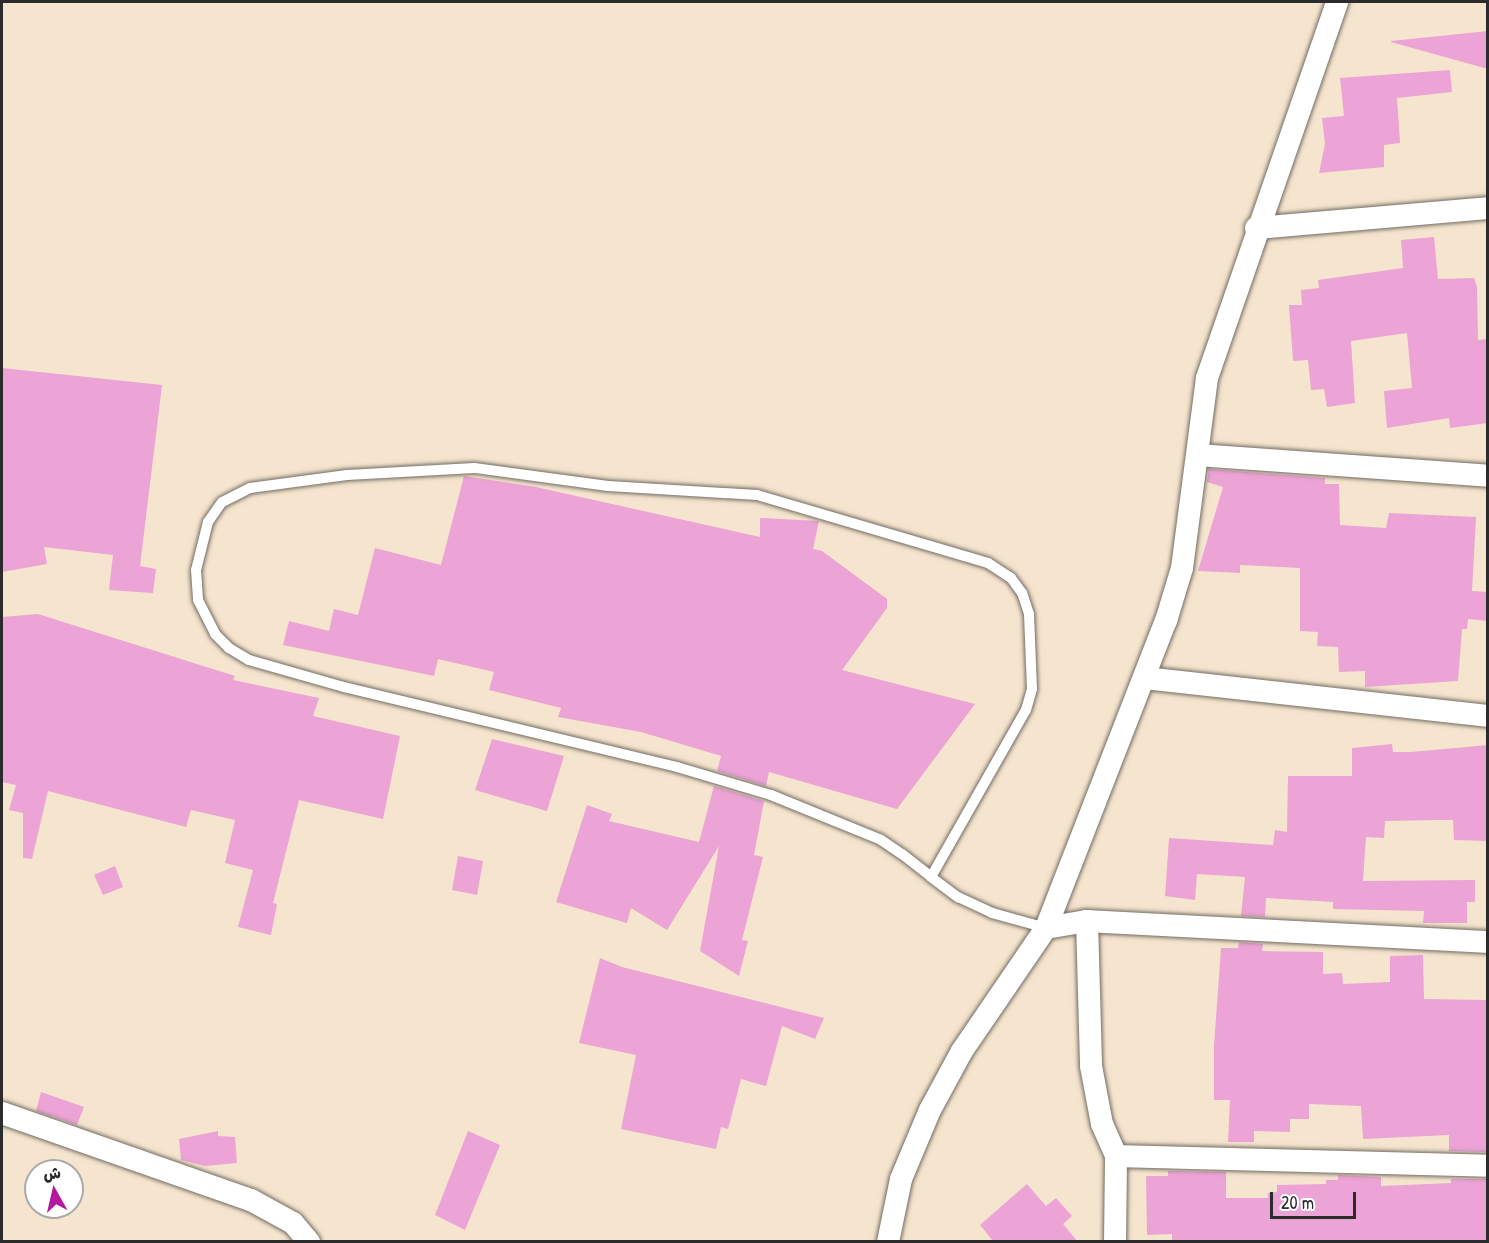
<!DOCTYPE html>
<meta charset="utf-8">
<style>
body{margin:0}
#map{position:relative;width:1489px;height:1243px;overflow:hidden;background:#f6e5ce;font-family:"Patrick Hand","Playpen Sans Arabic",sans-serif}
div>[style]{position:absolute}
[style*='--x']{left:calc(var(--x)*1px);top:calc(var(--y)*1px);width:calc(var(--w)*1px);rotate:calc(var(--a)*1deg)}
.building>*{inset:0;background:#eca3d5}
.roads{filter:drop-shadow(0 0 2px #726c64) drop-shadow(0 0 2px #726c64)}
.service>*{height:10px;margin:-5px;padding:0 5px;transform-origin:5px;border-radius:5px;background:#fff}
.minor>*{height:22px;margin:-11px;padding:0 11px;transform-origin:11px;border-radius:11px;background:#fff}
span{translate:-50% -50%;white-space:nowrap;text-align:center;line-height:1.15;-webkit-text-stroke:4.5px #fff;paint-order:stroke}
.frame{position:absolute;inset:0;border:3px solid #2b2b2b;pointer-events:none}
.north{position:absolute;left:24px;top:1159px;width:60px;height:60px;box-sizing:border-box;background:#fff;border:2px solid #aaa;border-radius:50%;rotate:352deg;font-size:16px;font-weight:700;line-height:24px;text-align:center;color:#2b2b2b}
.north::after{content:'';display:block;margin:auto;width:21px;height:27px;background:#b5179e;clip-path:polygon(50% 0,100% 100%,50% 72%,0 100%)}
.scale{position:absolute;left:1270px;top:1192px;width:86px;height:27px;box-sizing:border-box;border:3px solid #2b2b2b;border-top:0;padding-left:8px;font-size:18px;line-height:21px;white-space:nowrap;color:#2b2b2b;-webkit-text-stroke:4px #fff;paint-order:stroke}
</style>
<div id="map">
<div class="building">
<i style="clip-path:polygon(1488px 31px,1488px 69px,1391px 42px,1391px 41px)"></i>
<i style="clip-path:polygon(1450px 70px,1452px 92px,1397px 98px,1400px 143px,1384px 145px,1384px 167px,1319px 173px,1325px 144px,1322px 118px,1344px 116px,1340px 78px)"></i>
<i style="clip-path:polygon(1434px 237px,1438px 279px,1474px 278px,1477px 287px,1478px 340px,1488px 339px,1488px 423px,1450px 428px,1449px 418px,1387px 428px,1384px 391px,1412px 388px,1407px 333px,1351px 341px,1355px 403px,1327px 407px,1324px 389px,1311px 390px,1308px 360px,1293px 361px,1289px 305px,1302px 305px,1301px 290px,1319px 288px,1318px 280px,1403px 268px,1401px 240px)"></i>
<i style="clip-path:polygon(2px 368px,162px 385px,140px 566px,156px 569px,153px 593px,109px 590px,113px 555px,44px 547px,47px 564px,2px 572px)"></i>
<i style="clip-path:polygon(1209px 469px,1325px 478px,1325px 484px,1339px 484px,1340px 525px,1386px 528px,1389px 513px,1476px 517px,1472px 591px,1488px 592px,1488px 621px,1468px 619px,1467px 629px,1462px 629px,1458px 681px,1365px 687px,1365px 671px,1339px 672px,1338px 647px,1317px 646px,1318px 632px,1300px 631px,1300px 568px,1240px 565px,1240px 573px,1198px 571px,1223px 487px,1207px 482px)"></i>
<i style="clip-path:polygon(464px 476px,536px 487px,760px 537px,760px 518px,819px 521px,813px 549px,822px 551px,887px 599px,887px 608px,842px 670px,975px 704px,897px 809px,769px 772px,766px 786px,717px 771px,721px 756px,641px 732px,558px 717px,561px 708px,489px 690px,494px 672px,438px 659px,434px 676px,283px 645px,289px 621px,329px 631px,334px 609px,358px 615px,375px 548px,441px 565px)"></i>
<i style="clip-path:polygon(38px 614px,235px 676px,233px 680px,319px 698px,313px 716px,400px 736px,383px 819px,299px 800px,273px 903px,277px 904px,271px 935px,238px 927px,253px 870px,225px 863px,235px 820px,191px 810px,186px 827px,48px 791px,32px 859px,23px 858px,23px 813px,9px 810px,16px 785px,2px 782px,2px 617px)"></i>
<i style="clip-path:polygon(492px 739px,564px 756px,547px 811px,475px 790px)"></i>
<i style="clip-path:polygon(1392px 744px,1393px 752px,1411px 752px,1488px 745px,1488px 841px,1454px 840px,1453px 820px,1437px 820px,1385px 821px,1384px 838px,1366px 837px,1363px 881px,1475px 880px,1475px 902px,1467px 902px,1467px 923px,1423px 923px,1424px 911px,1333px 909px,1333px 902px,1266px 898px,1265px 917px,1241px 916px,1245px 877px,1197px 874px,1195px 900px,1165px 896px,1169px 838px,1273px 845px,1275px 830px,1287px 832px,1288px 776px,1352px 776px,1352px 748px)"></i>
<i style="clip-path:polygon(714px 786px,764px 801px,754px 855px,763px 857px,742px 940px,748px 941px,739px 976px,700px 951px,719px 846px,667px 930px,631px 908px,627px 923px,556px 902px,587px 805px,612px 814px,609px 821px,699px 842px)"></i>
<i style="clip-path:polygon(458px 856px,483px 861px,477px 895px,452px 890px)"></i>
<i style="clip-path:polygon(115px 866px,123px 887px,103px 895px,94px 875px)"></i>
<i style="clip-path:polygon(1239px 942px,1263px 944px,1262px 951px,1323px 952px,1323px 974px,1342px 973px,1343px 984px,1390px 982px,1390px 956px,1423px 955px,1424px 999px,1488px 1000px,1488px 1152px,1449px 1151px,1449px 1135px,1363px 1139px,1361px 1106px,1309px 1104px,1309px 1119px,1290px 1119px,1290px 1132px,1254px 1131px,1254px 1142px,1228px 1142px,1230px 1100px,1214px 1100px,1214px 1046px,1221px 948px,1238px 948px)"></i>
<i style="clip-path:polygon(600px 958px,622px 967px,824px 1018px,815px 1039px,782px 1026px,766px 1086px,741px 1079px,728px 1129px,721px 1127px,716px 1149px,621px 1129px,636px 1055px,579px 1043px)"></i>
<i style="clip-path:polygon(41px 1092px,84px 1107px,77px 1125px,36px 1111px)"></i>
<i style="clip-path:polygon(218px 1131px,218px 1136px,235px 1137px,237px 1163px,205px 1166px,181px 1160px,179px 1139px)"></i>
<i style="clip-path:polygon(468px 1131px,500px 1145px,465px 1230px,435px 1215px)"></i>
<i style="clip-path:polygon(1168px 1171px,1226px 1172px,1226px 1198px,1268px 1198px,1268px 1193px,1277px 1192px,1277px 1185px,1326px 1184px,1326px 1180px,1338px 1180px,1338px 1175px,1381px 1177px,1381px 1186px,1451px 1183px,1451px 1179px,1488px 1179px,1488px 1242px,1172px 1242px,1172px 1234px,1147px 1235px,1146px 1176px,1168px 1176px)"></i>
<i style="clip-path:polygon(1027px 1184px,1046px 1206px,1056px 1198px,1072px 1216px,1063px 1224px,1078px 1242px,994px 1242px,980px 1225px)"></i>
</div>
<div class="roads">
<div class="service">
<i style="--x:931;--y:877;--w:192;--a:-60.4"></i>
<i style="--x:1026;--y:710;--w:22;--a:-74"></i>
<i style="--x:1032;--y:689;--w:75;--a:-92.3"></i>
<i style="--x:1029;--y:614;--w:22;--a:-108"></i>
<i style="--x:1022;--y:593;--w:19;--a:-126"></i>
<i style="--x:1011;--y:578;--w:27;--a:-147"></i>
<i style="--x:988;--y:563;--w:241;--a:-163.6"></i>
<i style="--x:757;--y:495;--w:149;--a:-176.5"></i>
<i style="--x:608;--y:486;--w:135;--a:-172.3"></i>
<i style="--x:474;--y:468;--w:127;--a:176.8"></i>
<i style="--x:347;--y:475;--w:98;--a:172.4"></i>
<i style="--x:250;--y:488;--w:31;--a:153"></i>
<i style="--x:222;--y:502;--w:24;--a:125"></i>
<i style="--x:208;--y:522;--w:49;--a:104"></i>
<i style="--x:196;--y:570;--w:30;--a:86"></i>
<i style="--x:198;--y:600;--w:38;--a:63"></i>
<i style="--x:215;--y:634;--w:20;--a:45"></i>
<i style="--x:229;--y:648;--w:23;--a:31"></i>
<i style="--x:249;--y:660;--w:99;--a:15.9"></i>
<i style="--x:344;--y:687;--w:342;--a:13.5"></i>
<i style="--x:677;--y:767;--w:98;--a:16.6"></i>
<i style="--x:771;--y:795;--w:119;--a:22.2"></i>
<i style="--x:881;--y:840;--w:25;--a:34"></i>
<i style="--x:902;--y:854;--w:37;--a:38"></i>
<i style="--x:931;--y:877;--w:34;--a:37"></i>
<i style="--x:958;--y:897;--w:38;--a:25"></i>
<i style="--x:992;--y:913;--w:56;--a:15.5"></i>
</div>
<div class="minor">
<i style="--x:1256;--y:228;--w:233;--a:-4.9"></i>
<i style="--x:1198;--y:455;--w:291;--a:4.1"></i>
<i style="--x:1144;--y:678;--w:346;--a:6.3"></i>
<i style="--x:1087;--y:921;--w:145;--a:88.4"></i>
<i style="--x:1091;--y:1066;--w:59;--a:79.3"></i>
<i style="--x:1102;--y:1124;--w:35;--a:66"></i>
<i style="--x:1116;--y:1156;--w:372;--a:1.5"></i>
<i style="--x:1046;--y:928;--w:42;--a:-9.7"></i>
<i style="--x:1087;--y:921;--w:402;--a:3"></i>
<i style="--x:2;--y:1113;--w:264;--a:19.3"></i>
<i style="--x:251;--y:1200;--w:48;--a:28.7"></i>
<i style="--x:293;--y:1223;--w:25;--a:50"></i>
<i style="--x:888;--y:1242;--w:64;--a:-78.3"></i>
<i style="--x:901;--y:1179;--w:75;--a:-67.2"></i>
<i style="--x:930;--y:1110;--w:67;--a:-61.5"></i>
<i style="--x:962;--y:1051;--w:149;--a:-55.7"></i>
<i style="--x:1046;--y:928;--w:330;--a:-68.7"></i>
<i style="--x:1166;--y:621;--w:55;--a:-73.2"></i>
<i style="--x:1182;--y:568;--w:192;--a:-82.5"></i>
<i style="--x:1207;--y:378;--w:398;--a:-70.9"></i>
<i style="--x:1115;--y:1242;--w:86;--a:-89.3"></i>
</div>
</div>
<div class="frame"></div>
<div class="north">ش</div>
<div class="scale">20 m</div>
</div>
